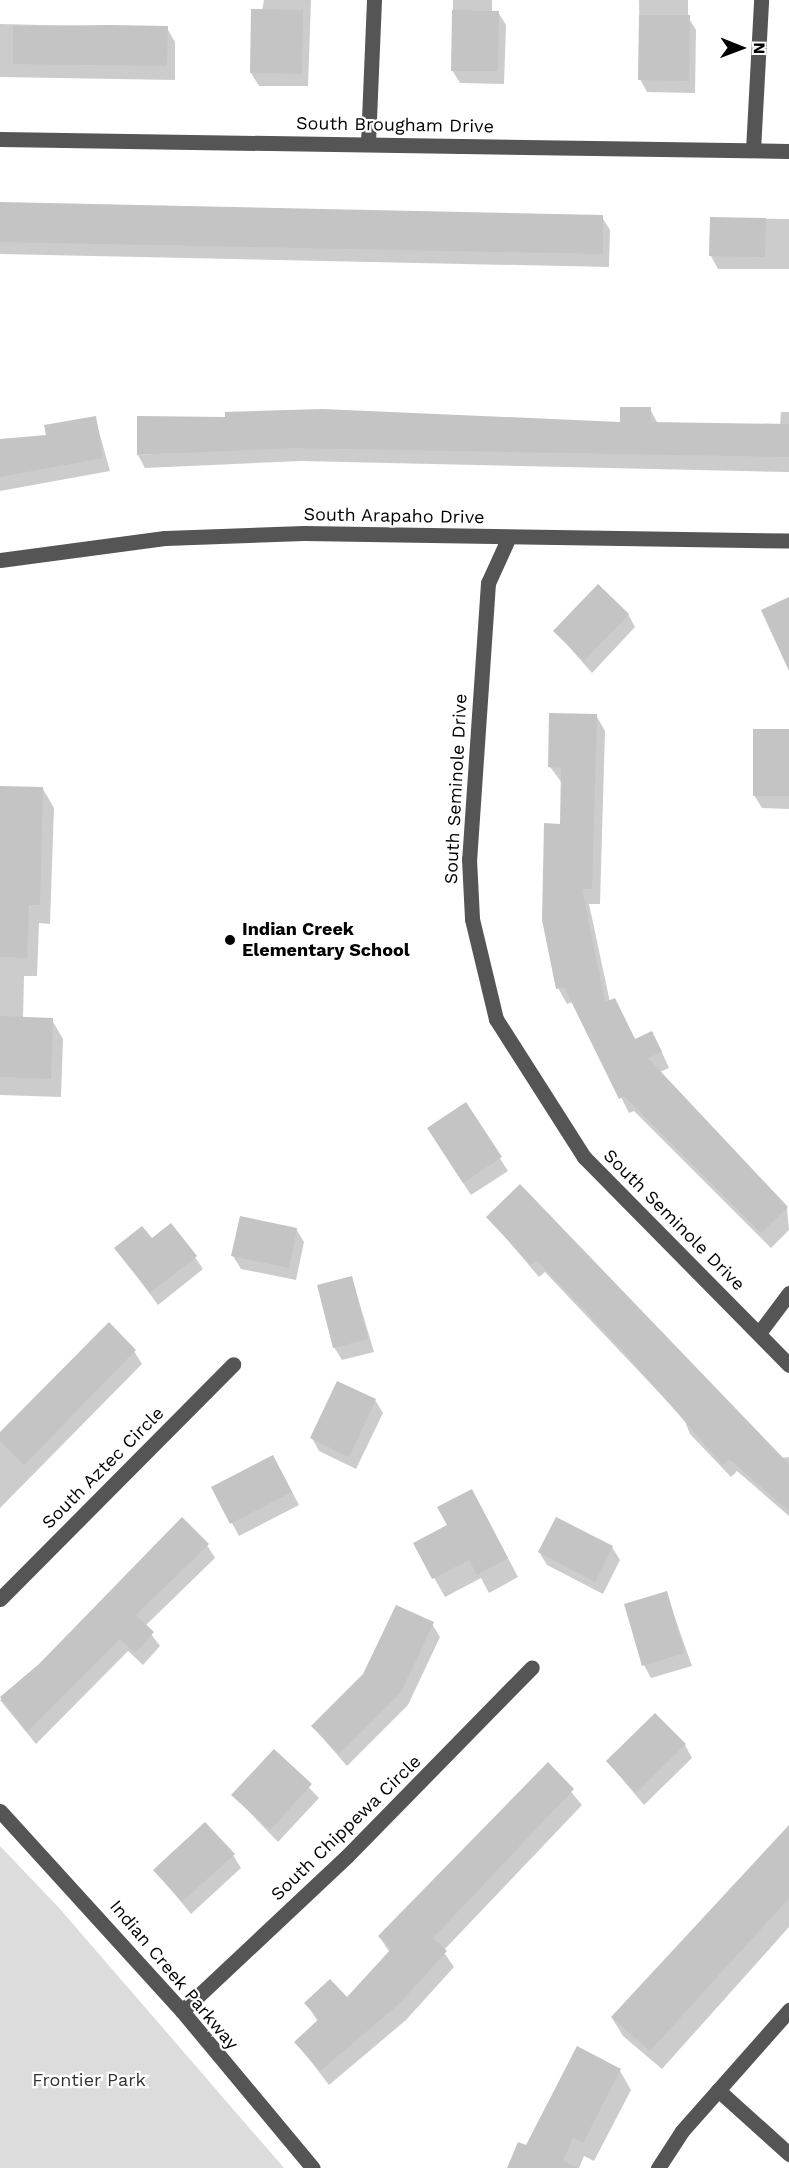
<!DOCTYPE html>
<style>
body{margin:0}
#map{position:relative;width:789px;height:2168px;overflow:hidden;background:#fff;font-family:"Work Sans",sans-serif}
div>[style]{position:absolute}
[style*='--x']{left:calc(var(--x)*1px);top:calc(var(--y)*1px);width:calc(var(--w)*1px);rotate:calc(var(--a)*1deg)}
.green>*{inset:0;background:#dcdcdc}
.shadow>*{inset:0;background:#0003}
.building>*{inset:0;background:#c4c4c4}
.minor>*{height:15px;margin:-7.5px;padding:0 7.5px;transform-origin:7.5px;border-radius:7.5px;background:#555}
.dots>*{width:16px;height:16px;translate:-50% -50%;box-sizing:border-box;border:3px solid #fff;border-radius:50%}
span{translate:-50% -50%;white-space:nowrap;text-align:center;line-height:1.15;-webkit-text-stroke:4.5px #fff;paint-order:stroke}
.street-label{font-size:18px;color:#000}
.poi-label{font-size:18px;color:#000;font-weight:700}
.left{translate:0 -50%;text-align:left}
.park-label{font-size:18px;color:#333}
.north{position:absolute;left:711px;top:18px;width:60px;height:60px;-webkit-text-stroke:4px #fff;paint-order:stroke;rotate:91deg;font-size:16px;font-weight:700;line-height:24px;text-align:center;color:#000}
.north::after{content:'';display:block;margin:auto;width:21px;height:27px;background:#000;clip-path:polygon(50% 0,100% 100%,50% 72%,0 100%)}
</style>
<div id="map">
<div class="green">
<i style="clip-path:polygon(0 1846px,60px 1909px,284px 2168px,0 2168px)"></i>
</div>
<div class="shadow">
<i style="clip-path:polygon(264px 0,311px 0,308px 86px,259px 86px,251px 73px)"></i>
<i style="clip-path:polygon(453px 0,492px 0,492px 12px,498px 12px,506px 25px,504px 84px,460px 83px,452px 70px)"></i>
<i style="clip-path:polygon(639px 0,688px 0,688px 17px,696px 30px,695px 93px,647px 92px,640px 79px)"></i>
<i style="clip-path:polygon(0 24px,167px 28px,175px 42px,175px 80px,0 77px)"></i>
<i style="clip-path:polygon(0 204px,602px 217px,610px 230px,609px 267px,0 254px)"></i>
<i style="clip-path:polygon(711px 218px,789px 219px,789px 269px,718px 269px,711px 256px)"></i>
<i style="clip-path:polygon(650px 409px,658px 424px,780px 426px,781px 412px,789px 412px,789px 472px,301px 461px,145px 468px,138px 455px,621px 424px)"></i>
<i style="clip-path:polygon(95px 417px,110px 471px,0 491px,0 441px,48px 436px)"></i>
<i style="clip-path:polygon(628px 614px,635px 627px,592px 673px,555px 631px)"></i>
<i style="clip-path:polygon(596px 715px,605px 731px,600px 904px,589px 904px,610px 1002px,636px 1040px,660px 1048px,669px 1068px,660px 1072px,787px 1208px,789px 1230px,771px 1248px,634px 1111px,629px 1113px,573px 1002px,567px 1004px,558px 988px,562px 783px,550px 767px)"></i>
<i style="clip-path:polygon(789px 731px,789px 809px,762px 808px,754px 795px)"></i>
<i style="clip-path:polygon(0 787px,43px 789px,54px 808px,50px 924px,39px 923px,37px 976px,24px 976px,23px 1018px,52px 1020px,63px 1039px,61px 1097px,0 1095px)"></i>
<i style="clip-path:polygon(465px 1104px,508px 1171px,471px 1195px,436px 1141px)"></i>
<i style="clip-path:polygon(488px 1217px,781px 1458px,789px 1457px,789px 1516px,737px 1471px,731px 1477px,690px 1434px,684px 1419px,545px 1272px,539px 1277px)"></i>
<i style="clip-path:polygon(296px 1229px,304px 1242px,296px 1280px,241px 1269px,233px 1256px)"></i>
<i style="clip-path:polygon(152px 1240px,195px 1257px,203px 1269px,158px 1305px,116px 1248px)"></i>
<i style="clip-path:polygon(352px 1278px,374px 1352px,342px 1360px,334px 1347px)"></i>
<i style="clip-path:polygon(134px 1351px,142px 1364px,0 1508px,0 1433px)"></i>
<i style="clip-path:polygon(375px 1400px,383px 1413px,356px 1469px,319px 1451px,312px 1438px)"></i>
<i style="clip-path:polygon(280px 1469px,299px 1505px,239px 1536px,213px 1488px)"></i>
<i style="clip-path:polygon(482px 1509px,518px 1577px,489px 1593px,481px 1578px,445px 1597px,415px 1544px)"></i>
<i style="clip-path:polygon(207px 1545px,215px 1558px,145px 1626px,160px 1646px,143px 1665px,128px 1651px,36px 1744px,0 1700px)"></i>
<i style="clip-path:polygon(612px 1547px,620px 1560px,603px 1594px,547px 1565px,539px 1552px)"></i>
<i style="clip-path:polygon(666px 1593px,692px 1666px,651px 1678px,644px 1665px)"></i>
<i style="clip-path:polygon(432px 1624px,440px 1637px,408px 1705px,347px 1766px,313px 1727px)"></i>
<i style="clip-path:polygon(685px 1745px,692px 1758px,644px 1805px,607px 1761px)"></i>
<i style="clip-path:polygon(274px 1751px,319px 1798px,278px 1842px,233px 1795px)"></i>
<i style="clip-path:polygon(548px 1764px,582px 1805px,443px 1951px,454px 1967px,406px 2020px,329px 2085px,296px 2042px,318px 2022px,306px 2003px,347px 2000px,390px 1953px,379px 1936px)"></i>
<i style="clip-path:polygon(789px 1829px,789px 1927px,662px 2069px,623px 2036px,612px 2018px)"></i>
<i style="clip-path:polygon(233px 1855px,241px 1868px,191px 1914px,155px 1870px)"></i>
<i style="clip-path:polygon(578px 2048px,620px 2071px,631px 2090px,594px 2161px,584px 2156px,579px 2168px,508px 2168px,527px 2147px)"></i>
</div>
<div class="building">
<i style="clip-path:polygon(251px 9px,303px 10px,302px 74px,250px 73px)"></i>
<i style="clip-path:polygon(452px 10px,499px 11px,498px 71px,451px 71px)"></i>
<i style="clip-path:polygon(639px 15px,690px 15px,689px 81px,638px 80px)"></i>
<i style="clip-path:polygon(110px 25px,168px 26px,167px 66px,13px 64px,13px 26px)"></i>
<i style="clip-path:polygon(0 202px,603px 215px,603px 254px,0 242px)"></i>
<i style="clip-path:polygon(710px 217px,766px 218px,765px 257px,709px 256px)"></i>
<i style="clip-path:polygon(620px 407px,651px 407px,651px 422px,789px 424px,789px 457px,293px 448px,137px 455px,137px 416px,225px 417px,225px 412px,322px 409px,620px 422px)"></i>
<i style="clip-path:polygon(96px 416px,103px 458px,0 477px,0 439px,46px 435px,44px 425px)"></i>
<i style="clip-path:polygon(598px 584px,629px 614px,584px 661px,553px 631px)"></i>
<i style="clip-path:polygon(789px 597px,789px 671px,761px 610px)"></i>
<i style="clip-path:polygon(549px 713px,597px 714px,592px 889px,582px 889px,605px 1002px,615px 998px,635px 1039px,652px 1031px,662px 1052px,648px 1058px,788px 1207px,761px 1233px,624px 1096px,619px 1099px,564px 987px,556px 989px,542px 920px,544px 823px,560px 824px,561px 768px,548px 767px)"></i>
<i style="clip-path:polygon(753px 729px,789px 729px,789px 796px,753px 796px)"></i>
<i style="clip-path:polygon(0 786px,43px 787px,40px 905px,29px 905px,27px 958px,0 957px)"></i>
<i style="clip-path:polygon(0 1016px,53px 1018px,51px 1079px,0 1077px)"></i>
<i style="clip-path:polygon(466px 1102px,502px 1157px,463px 1183px,427px 1128px)"></i>
<i style="clip-path:polygon(520px 1184px,789px 1464px,789px 1511px,729px 1459px,723px 1465px,623px 1351px,537px 1260px,531px 1265px,486px 1217px)"></i>
<i style="clip-path:polygon(240px 1216px,297px 1228px,289px 1268px,231px 1256px)"></i>
<i style="clip-path:polygon(171px 1223px,197px 1256px,150px 1293px,114px 1248px,142px 1226px,152px 1238px)"></i>
<i style="clip-path:polygon(352px 1276px,368px 1339px,333px 1348px,317px 1285px)"></i>
<i style="clip-path:polygon(109px 1322px,136px 1350px,24px 1465px,0 1441px,0 1432px)"></i>
<i style="clip-path:polygon(337px 1381px,376px 1399px,349px 1457px,310px 1438px)"></i>
<i style="clip-path:polygon(273px 1455px,292px 1492px,230px 1524px,211px 1487px)"></i>
<i style="clip-path:polygon(472px 1489px,508px 1558px,477px 1575px,469px 1560px,432px 1579px,413px 1543px,447px 1525px,437px 1507px)"></i>
<i style="clip-path:polygon(182px 1517px,209px 1544px,136px 1615px,154px 1632px,135px 1653px,120px 1639px,27px 1732px,0 1697px,39px 1664px)"></i>
<i style="clip-path:polygon(556px 1517px,613px 1546px,595px 1582px,538px 1552px)"></i>
<i style="clip-path:polygon(667px 1591px,685px 1653px,642px 1666px,624px 1604px)"></i>
<i style="clip-path:polygon(396px 1605px,434px 1622px,401px 1692px,339px 1754px,311px 1726px,363px 1674px)"></i>
<i style="clip-path:polygon(655px 1713px,686px 1744px,636px 1793px,606px 1761px)"></i>
<i style="clip-path:polygon(274px 1749px,312px 1784px,270px 1830px,231px 1795px)"></i>
<i style="clip-path:polygon(548px 1762px,574px 1789px,433px 1938px,447px 1951px,398px 2005px,320px 2071px,294px 2042px,319px 2019px,304px 2003px,330px 1979px,347px 1997px,391px 1949px,378px 1936px)"></i>
<i style="clip-path:polygon(205px 1822px,235px 1854px,182px 1902px,153px 1870px)"></i>
<i style="clip-path:polygon(789px 1825px,789px 1898px,650px 2051px,611px 2017px)"></i>
<i style="clip-path:polygon(577px 2046px,621px 2069px,583px 2143px,573px 2138px,563px 2161px,578px 2168px,507px 2168px,518px 2142px,526px 2145px)"></i>
</div>
<div class="minor">
<i style="--x:0;--y:139;--w:789;--a:0.87"></i>
<i style="--x:368;--y:143;--w:143;--a:-87.6"></i>
<i style="--x:753;--y:150;--w:150;--a:-86.9"></i>
<i style="--x:508;--y:539;--w:48;--a:114.4"></i>
<i style="--x:488;--y:583;--w:277;--a:93.9"></i>
<i style="--x:469;--y:859;--w:60;--a:87.1"></i>
<i style="--x:472;--y:919;--w:103;--a:76.5"></i>
<i style="--x:496;--y:1019;--w:164;--a:57.5"></i>
<i style="--x:584;--y:1157;--w:292;--a:45.4"></i>
<i style="--x:0;--y:560;--w:166;--a:-7.6"></i>
<i style="--x:165;--y:538;--w:139;--a:-2.1"></i>
<i style="--x:304;--y:533;--w:485;--a:0.9"></i>
<i style="--x:759;--y:1333;--w:50;--a:-53.1"></i>
<i style="--x:0;--y:1599;--w:331;--a:-45.2"></i>
<i style="--x:0;--y:1811;--w:270;--a:47.7"></i>
<i style="--x:182;--y:2011;--w:204;--a:50.2"></i>
<i style="--x:182;--y:2011;--w:226;--a:-43.2"></i>
<i style="--x:347;--y:1856;--w:264;--a:-45.6"></i>
<i style="--x:718;--y:2090;--w:96;--a:42"></i>
<i style="--x:658;--y:2168;--w:44;--a:-57"></i>
<i style="--x:682;--y:2131;--w:162;--a:-48.5"></i>
</div>
<div class="dots">
<i style="left:230px;top:940px;background:#000"></i>
</div>
<div class="street-label">
<span style="left:395px;top:125px;rotate:1deg">South Brougham Drive</span>
<span style="left:394px;top:516px;rotate:1deg">South Arapaho Drive</span>
<span style="left:456px;top:789px;rotate:-87deg">South Seminole Drive</span>
<span style="left:674px;top:1220px;rotate:45deg">South Seminole Drive</span>
<span style="left:103px;top:1468px;rotate:-45deg">South Aztec Circle</span>
<span style="left:346px;top:1828px;rotate:-44deg">South Chippewa Circle</span>
<span style="left:174px;top:1975px;rotate:50deg">Indian Creek Parkway</span>
</div>
<div class="poi-label">
<span class="left" style="left:242px;top:940px">Indian Creek<br>Elementary School</span>
</div>
<div class="park-label">
<span style="left:89px;top:2080px">Frontier Park</span>
</div>
<div class="north">N</div>
</div>
